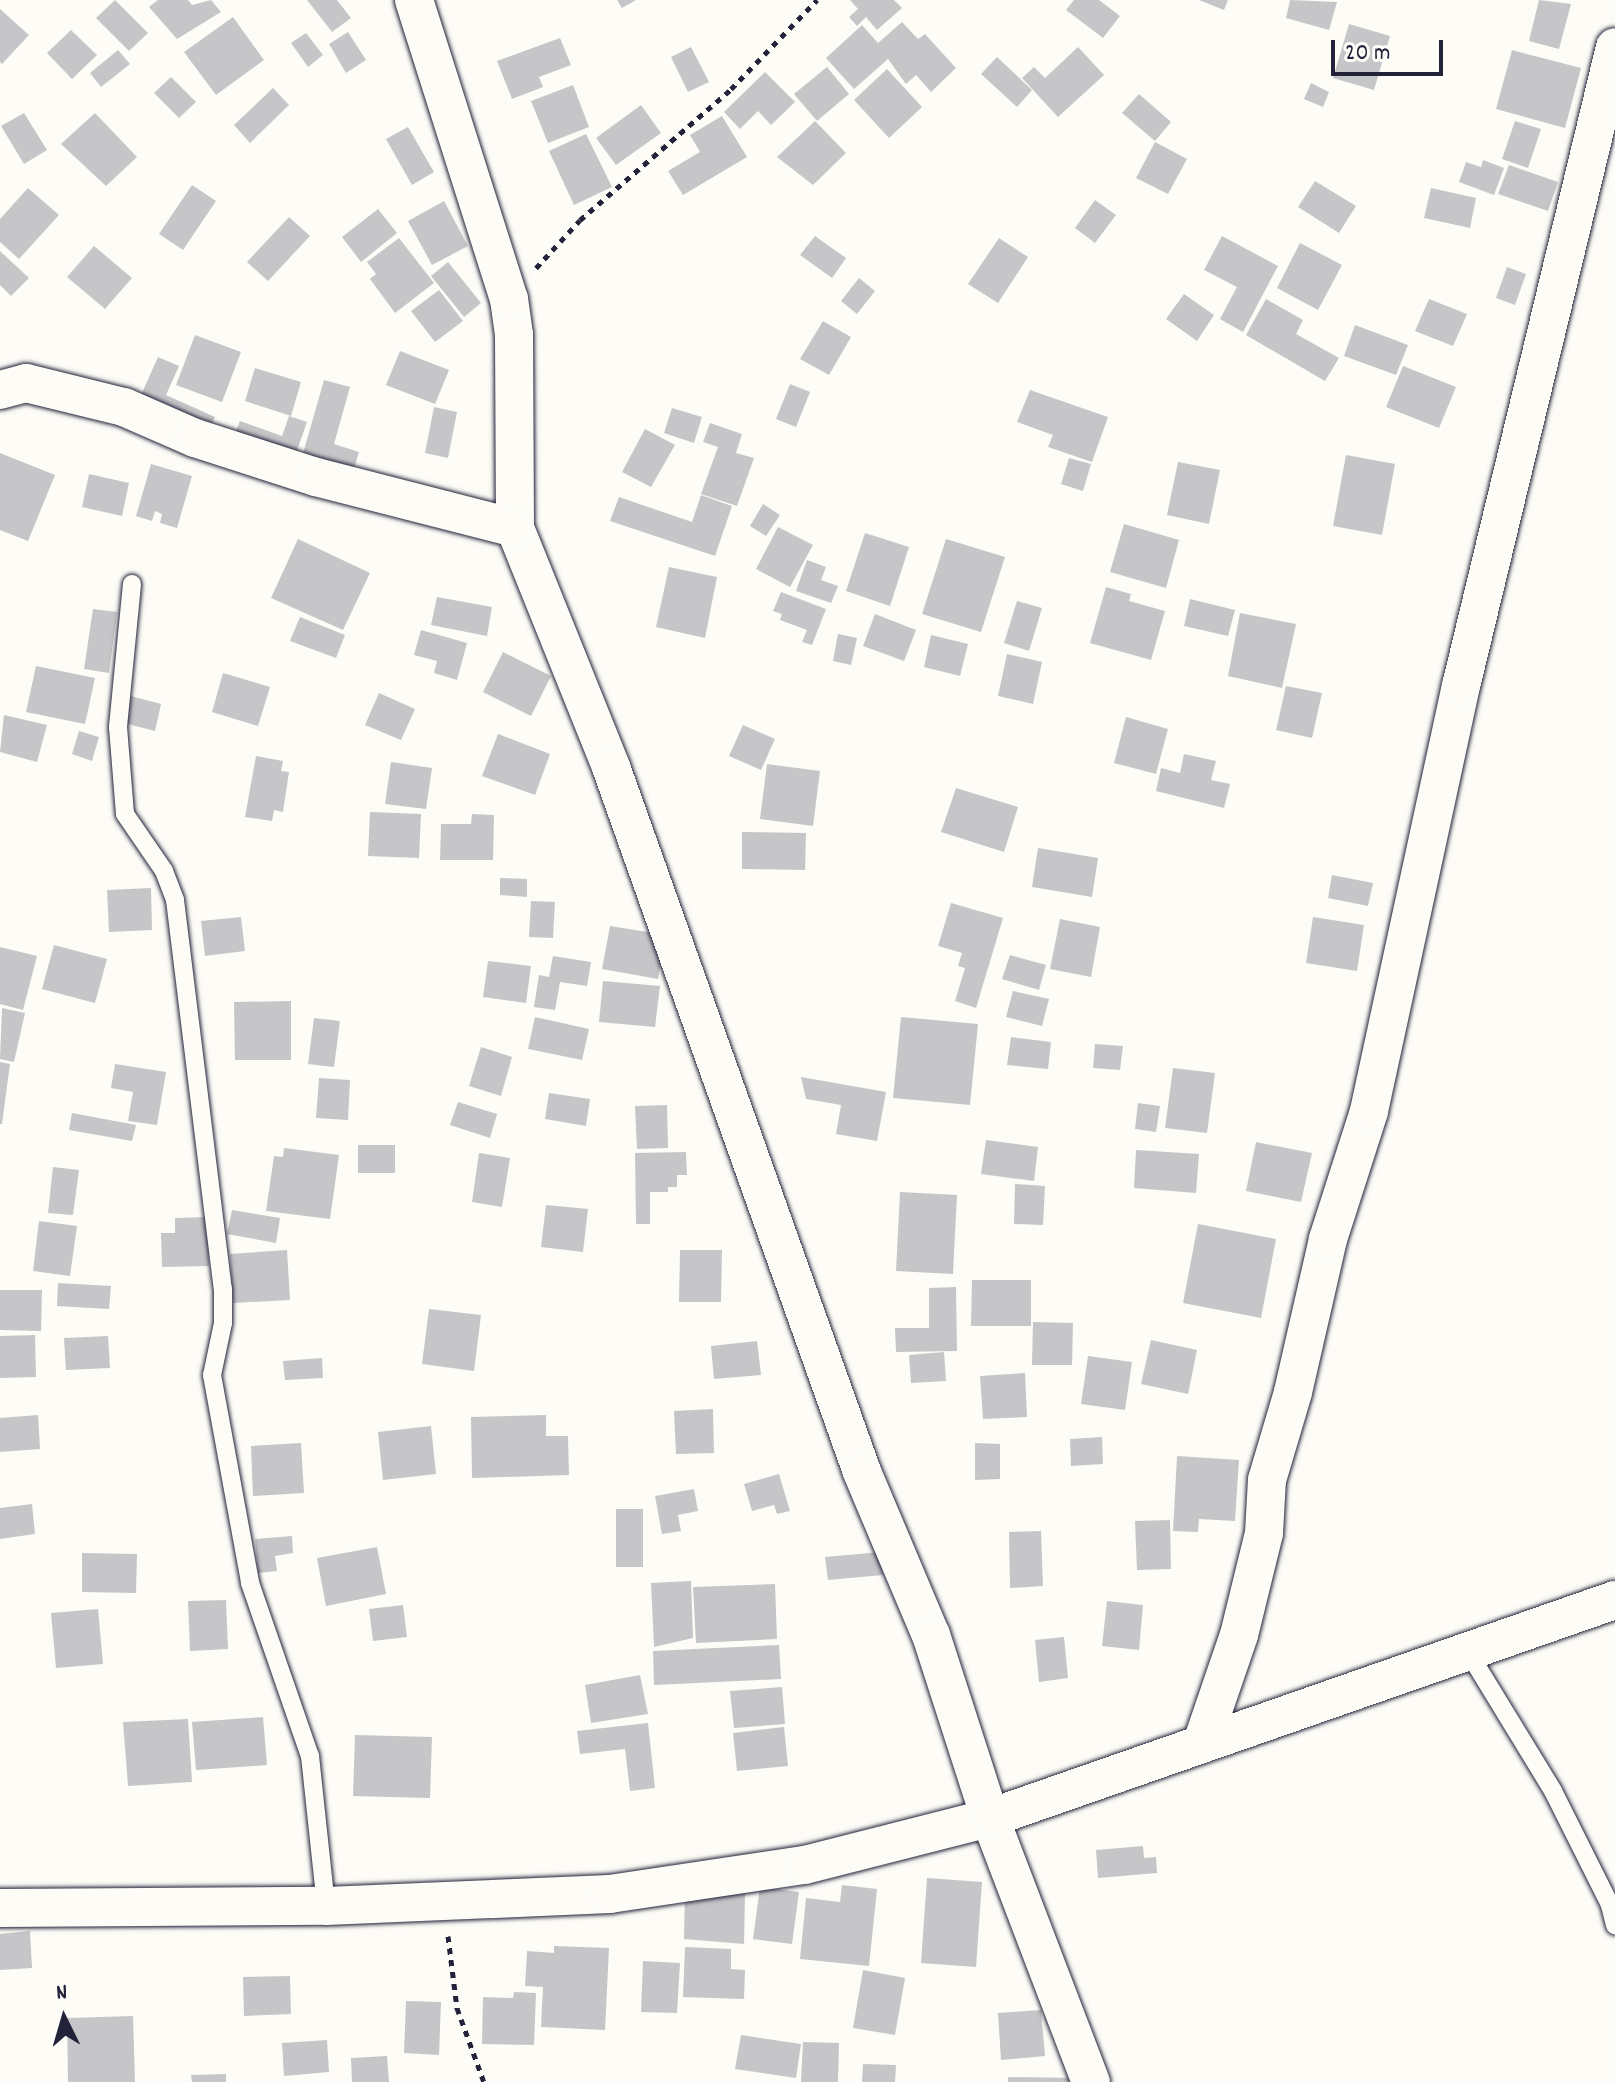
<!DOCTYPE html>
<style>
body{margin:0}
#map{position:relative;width:1615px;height:2082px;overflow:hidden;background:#fdfcf7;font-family:Dekko,sans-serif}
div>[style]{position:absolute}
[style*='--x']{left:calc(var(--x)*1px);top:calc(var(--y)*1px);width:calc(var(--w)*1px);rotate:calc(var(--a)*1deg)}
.building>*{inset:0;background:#c6c6c8}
.path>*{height:5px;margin-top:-2.5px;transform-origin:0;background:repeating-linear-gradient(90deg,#22223b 0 6px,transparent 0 12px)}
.roads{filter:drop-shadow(0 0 2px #22223b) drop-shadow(0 0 2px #22223b)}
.lane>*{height:18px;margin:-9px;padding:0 9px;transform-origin:9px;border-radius:9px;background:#fdfcf7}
.street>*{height:38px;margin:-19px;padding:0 19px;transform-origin:19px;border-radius:19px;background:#fdfcf7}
span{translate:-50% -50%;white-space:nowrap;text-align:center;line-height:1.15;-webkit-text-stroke:6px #fdfcf7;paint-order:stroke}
.north{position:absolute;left:24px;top:1978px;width:80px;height:80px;-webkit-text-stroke:6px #fdfcf7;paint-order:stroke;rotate:355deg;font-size:22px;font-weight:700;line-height:32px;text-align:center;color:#22223b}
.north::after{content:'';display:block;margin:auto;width:28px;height:36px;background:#22223b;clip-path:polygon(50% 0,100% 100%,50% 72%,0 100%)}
.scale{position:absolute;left:1331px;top:40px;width:112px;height:36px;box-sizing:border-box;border:4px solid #22223b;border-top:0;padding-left:10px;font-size:24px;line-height:28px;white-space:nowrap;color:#22223b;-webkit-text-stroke:6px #fdfcf7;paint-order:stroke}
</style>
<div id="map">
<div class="building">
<i style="clip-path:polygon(115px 0,148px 33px,129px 51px,96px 18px)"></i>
<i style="clip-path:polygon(158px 0,188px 0,192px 5px,211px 0,221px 12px,177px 39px,149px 7px)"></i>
<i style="clip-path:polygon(307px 0,337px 0,351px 18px,332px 32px)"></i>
<i style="clip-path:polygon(617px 0,636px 0,622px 8px)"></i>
<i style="clip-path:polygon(850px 0,894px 0,902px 8px,877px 30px,866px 17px,857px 26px,849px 17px,858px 9px)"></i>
<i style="clip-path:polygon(1074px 0,1099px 0,1120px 16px,1103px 38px,1066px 10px)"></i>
<i style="clip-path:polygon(1199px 0,1228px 0,1224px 10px)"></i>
<i style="clip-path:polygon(1290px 0,1337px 2px,1329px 30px,1286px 18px)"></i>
<i style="clip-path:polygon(1539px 0,1571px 4px,1559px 49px,1529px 41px)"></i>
<i style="clip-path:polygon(0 9px,29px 35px,2px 64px,0 62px)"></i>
<i style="clip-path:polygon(233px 17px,264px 60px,216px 95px,184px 52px)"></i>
<i style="clip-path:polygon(902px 22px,918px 39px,925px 34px,956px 68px,931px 92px,916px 75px,906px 84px,888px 59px,854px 89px,826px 58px,862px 25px,878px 43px)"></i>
<i style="clip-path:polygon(1349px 24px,1390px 36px,1374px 90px,1333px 78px)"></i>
<i style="clip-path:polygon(71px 30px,97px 55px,72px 79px,47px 53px)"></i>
<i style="clip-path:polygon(348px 32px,366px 60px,346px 73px,329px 44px)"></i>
<i style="clip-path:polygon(306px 33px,323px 55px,308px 67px,291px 43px)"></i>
<i style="clip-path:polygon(560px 38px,571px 65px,539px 77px,543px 87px,512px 99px,497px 61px)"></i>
<i style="clip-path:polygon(691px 47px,709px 82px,688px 92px,671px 57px)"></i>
<i style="clip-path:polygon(1078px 47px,1104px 75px,1058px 117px,1022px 78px,1034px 67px,1045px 78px)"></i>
<i style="clip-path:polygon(118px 50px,130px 64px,101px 87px,90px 73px)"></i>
<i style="clip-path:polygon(1512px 50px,1581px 68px,1565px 128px,1496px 109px)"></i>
<i style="clip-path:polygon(997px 57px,1032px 90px,1017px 107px,981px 74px)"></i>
<i style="clip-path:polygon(827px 67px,849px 94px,817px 121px,794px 94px)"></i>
<i style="clip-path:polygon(887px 69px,922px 107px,889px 138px,854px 100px)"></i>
<i style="clip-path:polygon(765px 72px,795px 102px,771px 125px,758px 111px,740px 129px,724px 112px)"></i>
<i style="clip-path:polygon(171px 77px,196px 102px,179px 118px,154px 93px)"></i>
<i style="clip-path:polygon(1311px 83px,1329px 92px,1323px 107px,1304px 99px)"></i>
<i style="clip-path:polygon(573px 85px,589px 127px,548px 143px,531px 101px)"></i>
<i style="clip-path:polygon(273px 88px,289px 105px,250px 143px,234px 125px)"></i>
<i style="clip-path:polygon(1139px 94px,1171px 122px,1155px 141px,1122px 113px)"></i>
<i style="clip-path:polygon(641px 105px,661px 133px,616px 165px,596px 138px)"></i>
<i style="clip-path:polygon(24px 113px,47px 150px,24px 164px,1px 126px)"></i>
<i style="clip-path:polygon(95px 113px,137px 157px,106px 186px,61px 144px)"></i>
<i style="clip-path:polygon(722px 116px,747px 157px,683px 195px,668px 171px,700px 152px,690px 135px)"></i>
<i style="clip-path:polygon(815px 121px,846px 153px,813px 185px,777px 157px)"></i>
<i style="clip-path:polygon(1515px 121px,1541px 129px,1528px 168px,1502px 159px)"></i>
<i style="clip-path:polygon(408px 127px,434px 172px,412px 185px,386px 139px)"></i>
<i style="clip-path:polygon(586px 134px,612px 187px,574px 205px,549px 151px)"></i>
<i style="clip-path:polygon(1155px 142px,1187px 159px,1168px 194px,1136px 178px)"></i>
<i style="clip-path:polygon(1483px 160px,1504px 168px,1494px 195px,1459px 182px,1466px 162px,1481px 167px)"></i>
<i style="clip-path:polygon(1509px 165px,1558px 182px,1548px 211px,1498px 194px)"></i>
<i style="clip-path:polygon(1315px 181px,1356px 206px,1339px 233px,1298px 207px)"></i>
<i style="clip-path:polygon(192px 185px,216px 201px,183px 250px,159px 234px)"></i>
<i style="clip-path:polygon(28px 188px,59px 215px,19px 259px,0 242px,0 219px)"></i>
<i style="clip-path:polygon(1431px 188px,1476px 198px,1470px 228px,1424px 218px)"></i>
<i style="clip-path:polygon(1095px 200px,1116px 215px,1095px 243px,1075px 228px)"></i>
<i style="clip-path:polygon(444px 201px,468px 246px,432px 265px,408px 221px)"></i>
<i style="clip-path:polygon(378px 209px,397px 233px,361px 262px,342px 237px)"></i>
<i style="clip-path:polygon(289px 217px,310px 236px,268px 281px,247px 262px)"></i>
<i style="clip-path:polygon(815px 236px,846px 258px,832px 278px,800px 255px)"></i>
<i style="clip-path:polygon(1222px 236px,1278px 266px,1243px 332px,1220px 319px,1237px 287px,1204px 270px)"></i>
<i style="clip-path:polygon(399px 238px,434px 283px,395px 313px,370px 279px,376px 274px,367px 262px)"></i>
<i style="clip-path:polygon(999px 238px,1028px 257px,998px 303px,968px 284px)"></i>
<i style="clip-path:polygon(1300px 243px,1342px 265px,1318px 310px,1277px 288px)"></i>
<i style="clip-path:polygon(94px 246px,132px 278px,105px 309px,67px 277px)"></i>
<i style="clip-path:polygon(0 251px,29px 278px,11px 296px,0 285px)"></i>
<i style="clip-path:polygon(448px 262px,481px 303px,464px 317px,431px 276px)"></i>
<i style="clip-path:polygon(1507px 267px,1526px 274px,1515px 305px,1496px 298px)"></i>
<i style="clip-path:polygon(859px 278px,875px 291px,857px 314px,841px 301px)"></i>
<i style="clip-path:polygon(439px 290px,463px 321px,435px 342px,411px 311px)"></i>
<i style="clip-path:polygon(1184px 294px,1214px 315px,1197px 341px,1166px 319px)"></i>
<i style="clip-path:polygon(1266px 299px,1303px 320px,1296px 334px,1339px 358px,1325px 381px,1246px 335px)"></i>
<i style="clip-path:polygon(1429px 299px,1467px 314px,1453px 346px,1415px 331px)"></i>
<i style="clip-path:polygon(823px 321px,851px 337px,829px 375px,800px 359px)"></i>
<i style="clip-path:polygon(1355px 325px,1408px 345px,1396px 375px,1344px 356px)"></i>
<i style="clip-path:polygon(195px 335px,241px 352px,222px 402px,176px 385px)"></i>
<i style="clip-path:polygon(400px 351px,449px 370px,435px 404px,386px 385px)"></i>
<i style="clip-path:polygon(158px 357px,179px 366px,166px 395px,215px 417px,208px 433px,138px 402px)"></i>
<i style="clip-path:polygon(1403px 366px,1456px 387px,1439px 428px,1386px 407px)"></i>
<i style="clip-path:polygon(255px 368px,301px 382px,291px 416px,245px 401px)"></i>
<i style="clip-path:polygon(324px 380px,350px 387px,334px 444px,359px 452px,353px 472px,302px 457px)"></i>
<i style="clip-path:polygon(790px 384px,810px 392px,796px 427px,776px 419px)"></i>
<i style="clip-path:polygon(1030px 390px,1108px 417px,1092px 462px,1048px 447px,1053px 435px,1017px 422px)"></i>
<i style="clip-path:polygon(434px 407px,457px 412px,448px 458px,425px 453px)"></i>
<i style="clip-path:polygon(672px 408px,702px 417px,694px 443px,664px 433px)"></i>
<i style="clip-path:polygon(289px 416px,307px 422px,294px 459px,233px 439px,240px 421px,282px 436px)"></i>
<i style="clip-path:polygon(710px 423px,742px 434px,736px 453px,754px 458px,737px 506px,701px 494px,718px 447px,703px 442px)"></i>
<i style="clip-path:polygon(645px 429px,675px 445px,651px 487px,622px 472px)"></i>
<i style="clip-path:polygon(0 453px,55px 475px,28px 541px,0 530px)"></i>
<i style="clip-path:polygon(1346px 455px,1395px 464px,1382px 535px,1333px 526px)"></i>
<i style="clip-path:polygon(1069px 458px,1091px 464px,1083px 491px,1061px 484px)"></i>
<i style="clip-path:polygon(1178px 462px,1220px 470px,1209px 524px,1167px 515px)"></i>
<i style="clip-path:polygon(151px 464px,192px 476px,177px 528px,160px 523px,162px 514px,155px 511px,152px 521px,136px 516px)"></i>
<i style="clip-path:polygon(89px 474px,129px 483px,122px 516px,82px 507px)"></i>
<i style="clip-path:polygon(701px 495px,732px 506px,715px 556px,610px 521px,619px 497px,692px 522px)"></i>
<i style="clip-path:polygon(763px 504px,780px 515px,766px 536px,750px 526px)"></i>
<i style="clip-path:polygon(1124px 524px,1179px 540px,1166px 588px,1110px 572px)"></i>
<i style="clip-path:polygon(778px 527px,813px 545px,790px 587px,756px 569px)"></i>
<i style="clip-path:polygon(865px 533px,909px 547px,890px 606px,846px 591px)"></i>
<i style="clip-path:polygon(298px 539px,370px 573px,343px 630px,271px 598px)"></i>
<i style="clip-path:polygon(946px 539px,1005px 557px,981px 632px,922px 614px)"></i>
<i style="clip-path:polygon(807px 560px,826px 567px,821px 580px,838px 586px,831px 603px,796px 591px)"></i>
<i style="clip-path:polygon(669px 567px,717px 577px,705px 638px,656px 627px)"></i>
<i style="clip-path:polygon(1106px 587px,1131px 594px,1129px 601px,1165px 611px,1151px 660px,1090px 643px)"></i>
<i style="clip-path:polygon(781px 592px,826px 609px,812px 645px,802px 642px,807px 630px,780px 620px,782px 614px,773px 611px)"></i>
<i style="clip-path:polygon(437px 597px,492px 607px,487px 636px,431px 625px)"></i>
<i style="clip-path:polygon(1190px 599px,1235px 610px,1228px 636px,1184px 626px)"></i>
<i style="clip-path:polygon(1017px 601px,1042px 608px,1029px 651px,1004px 643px)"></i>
<i style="clip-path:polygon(93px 609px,117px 612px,109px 673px,84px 669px)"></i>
<i style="clip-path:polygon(1240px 613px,1296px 624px,1282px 688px,1228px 676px)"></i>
<i style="clip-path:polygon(875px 614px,916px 630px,904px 661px,863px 646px)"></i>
<i style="clip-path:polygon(300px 617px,345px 635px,336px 658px,290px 641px)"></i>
<i style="clip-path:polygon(421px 630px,467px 643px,457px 680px,434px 673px,437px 661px,414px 655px)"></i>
<i style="clip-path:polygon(838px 634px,857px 638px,851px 665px,833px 661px)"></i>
<i style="clip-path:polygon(931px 635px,968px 644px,960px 676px,924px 667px)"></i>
<i style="clip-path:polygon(503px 652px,551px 676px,531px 716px,483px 692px)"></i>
<i style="clip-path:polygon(1007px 654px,1042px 662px,1033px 704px,998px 696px)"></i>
<i style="clip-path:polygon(36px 666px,95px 678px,85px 724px,26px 712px)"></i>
<i style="clip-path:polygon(223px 673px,270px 687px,258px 726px,212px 712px)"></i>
<i style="clip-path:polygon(1286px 686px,1322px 693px,1312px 738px,1276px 730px)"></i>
<i style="clip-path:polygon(379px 693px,415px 709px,401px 740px,365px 725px)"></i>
<i style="clip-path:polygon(131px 696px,161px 704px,155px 731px,124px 723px)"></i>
<i style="clip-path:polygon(4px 715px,47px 725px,37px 762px,0 752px)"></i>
<i style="clip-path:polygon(1126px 717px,1168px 729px,1156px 774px,1114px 763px)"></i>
<i style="clip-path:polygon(743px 725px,775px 739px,761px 770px,729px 756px)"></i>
<i style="clip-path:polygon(79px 731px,99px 737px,92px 761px,72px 754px)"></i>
<i style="clip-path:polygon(498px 734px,550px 754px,535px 795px,482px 776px)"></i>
<i style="clip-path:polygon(1184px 754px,1216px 761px,1211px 780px,1230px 784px,1224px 808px,1156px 791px,1161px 768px,1180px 773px)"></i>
<i style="clip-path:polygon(256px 756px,283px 761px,281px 771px,289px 772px,283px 812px,274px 810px,272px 821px,245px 817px)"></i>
<i style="clip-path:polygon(391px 762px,432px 768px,426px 809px,385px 804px)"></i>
<i style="clip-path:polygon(767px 764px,820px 771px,813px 826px,760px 819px)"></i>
<i style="clip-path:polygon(956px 788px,1018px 807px,1004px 852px,941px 832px)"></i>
<i style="clip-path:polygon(370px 812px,421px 814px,419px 858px,368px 856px)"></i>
<i style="clip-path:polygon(472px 814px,494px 815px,493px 860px,440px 860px,441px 824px,471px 824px)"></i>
<i style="clip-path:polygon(742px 832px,806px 833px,805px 870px,742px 869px)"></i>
<i style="clip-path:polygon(1038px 848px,1098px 858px,1092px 897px,1032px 887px)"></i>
<i style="clip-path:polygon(1332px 875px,1373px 883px,1368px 906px,1328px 898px)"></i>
<i style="clip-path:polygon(500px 878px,527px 879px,527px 897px,500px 895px)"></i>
<i style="clip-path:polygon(151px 888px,152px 930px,109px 932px,107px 890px)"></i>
<i style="clip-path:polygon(531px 901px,555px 902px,553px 938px,529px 937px)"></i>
<i style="clip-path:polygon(951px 903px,1003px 918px,976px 1008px,955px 1001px,965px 968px,958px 966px,962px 953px,938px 946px)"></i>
<i style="clip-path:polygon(241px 917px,245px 951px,205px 956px,201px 921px)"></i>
<i style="clip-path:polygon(1313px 917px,1364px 925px,1357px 971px,1306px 963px)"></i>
<i style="clip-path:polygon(1060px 919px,1100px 927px,1091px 977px,1050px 969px)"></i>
<i style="clip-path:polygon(610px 926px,666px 935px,658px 979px,602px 969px)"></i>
<i style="clip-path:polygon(54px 945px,107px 959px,95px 1003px,42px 989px)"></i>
<i style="clip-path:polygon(0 947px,37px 956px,23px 1010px,0 1004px)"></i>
<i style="clip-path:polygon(1010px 955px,1046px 965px,1039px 990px,1002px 979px)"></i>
<i style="clip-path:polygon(553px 956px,591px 962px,587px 986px,560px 982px,555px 1010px,534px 1007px,539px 975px,549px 977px)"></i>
<i style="clip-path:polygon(488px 961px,531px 966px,526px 1003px,483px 997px)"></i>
<i style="clip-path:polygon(603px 981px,660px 986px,655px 1027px,599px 1022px)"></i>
<i style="clip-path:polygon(1013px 991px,1049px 999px,1042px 1026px,1006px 1017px)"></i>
<i style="clip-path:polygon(291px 1001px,291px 1060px,235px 1060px,234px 1002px)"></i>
<i style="clip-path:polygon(2px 1008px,25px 1013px,14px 1062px,0 1059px)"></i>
<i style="clip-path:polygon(535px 1017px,589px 1029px,582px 1060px,528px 1049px)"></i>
<i style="clip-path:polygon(901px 1017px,978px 1024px,970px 1105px,893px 1098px)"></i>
<i style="clip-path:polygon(314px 1018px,340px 1021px,334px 1067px,308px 1064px)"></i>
<i style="clip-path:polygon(1011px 1037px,1051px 1042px,1048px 1069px,1007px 1065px)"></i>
<i style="clip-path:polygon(1095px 1044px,1123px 1046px,1120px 1070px,1093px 1068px)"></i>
<i style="clip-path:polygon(481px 1047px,512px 1057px,501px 1096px,469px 1086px)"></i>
<i style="clip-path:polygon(0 1062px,10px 1064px,2px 1124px,0 1124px)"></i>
<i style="clip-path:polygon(115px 1064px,166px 1072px,157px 1125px,128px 1121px,133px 1092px,111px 1088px)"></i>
<i style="clip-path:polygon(1173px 1068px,1215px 1073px,1207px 1133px,1165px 1128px)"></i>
<i style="clip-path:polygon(801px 1077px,886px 1092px,877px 1141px,836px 1134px,841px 1105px,806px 1099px)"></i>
<i style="clip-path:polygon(319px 1078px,350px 1080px,348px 1120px,316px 1118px)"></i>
<i style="clip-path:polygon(549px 1093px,590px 1099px,586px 1126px,545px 1119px)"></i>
<i style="clip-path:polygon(458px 1102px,497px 1114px,490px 1138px,450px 1125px)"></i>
<i style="clip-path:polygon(1138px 1103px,1160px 1106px,1156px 1132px,1135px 1129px)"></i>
<i style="clip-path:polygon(667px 1105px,668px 1148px,637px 1149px,635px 1106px)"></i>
<i style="clip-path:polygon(72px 1113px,136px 1125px,132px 1141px,69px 1130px)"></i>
<i style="clip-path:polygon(986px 1140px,1038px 1147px,1034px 1181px,981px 1174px)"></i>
<i style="clip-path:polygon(1256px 1142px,1312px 1153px,1301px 1202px,1246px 1191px)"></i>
<i style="clip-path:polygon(358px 1145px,395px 1145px,395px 1173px,358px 1173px)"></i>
<i style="clip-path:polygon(284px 1148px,339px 1155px,330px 1219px,266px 1211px,274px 1156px,283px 1157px)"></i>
<i style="clip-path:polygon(1136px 1150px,1199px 1154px,1196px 1193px,1134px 1188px)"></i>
<i style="clip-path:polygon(686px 1152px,687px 1175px,677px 1175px,677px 1187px,668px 1187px,668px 1192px,650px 1192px,650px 1224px,636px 1224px,635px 1153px)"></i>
<i style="clip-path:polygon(479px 1153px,510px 1158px,502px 1207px,472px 1202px)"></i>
<i style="clip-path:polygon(53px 1167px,79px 1170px,73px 1215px,48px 1213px)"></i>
<i style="clip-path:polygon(1015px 1184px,1045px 1186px,1043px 1225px,1014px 1224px)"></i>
<i style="clip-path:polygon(900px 1192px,957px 1195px,953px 1274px,896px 1271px)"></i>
<i style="clip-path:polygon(546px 1205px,588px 1209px,583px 1252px,541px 1247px)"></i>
<i style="clip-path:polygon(232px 1210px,280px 1218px,276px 1243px,227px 1234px)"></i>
<i style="clip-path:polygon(207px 1217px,209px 1266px,162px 1267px,161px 1233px,175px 1233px,175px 1218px)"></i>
<i style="clip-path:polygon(39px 1221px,77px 1226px,70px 1276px,33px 1271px)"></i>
<i style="clip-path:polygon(1198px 1224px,1276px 1239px,1261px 1318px,1183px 1303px)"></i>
<i style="clip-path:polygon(287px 1250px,290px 1300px,233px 1303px,230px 1254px)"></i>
<i style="clip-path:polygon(680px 1250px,722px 1250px,721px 1302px,679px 1302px)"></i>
<i style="clip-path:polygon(972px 1280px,1031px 1280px,1031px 1326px,971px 1326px)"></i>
<i style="clip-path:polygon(58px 1283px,111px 1286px,109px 1309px,57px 1306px)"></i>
<i style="clip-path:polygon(956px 1287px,957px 1351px,896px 1352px,895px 1328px,929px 1328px,929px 1288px)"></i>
<i style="clip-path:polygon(0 1290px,42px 1290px,41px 1331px,0 1330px)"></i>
<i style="clip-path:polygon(429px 1309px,481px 1315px,474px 1371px,422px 1364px)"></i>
<i style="clip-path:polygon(1033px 1322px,1073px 1323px,1072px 1365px,1032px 1365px)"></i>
<i style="clip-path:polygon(35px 1335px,36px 1377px,0 1378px,0 1336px)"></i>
<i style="clip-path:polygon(108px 1336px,110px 1368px,66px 1370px,64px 1338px)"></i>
<i style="clip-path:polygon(1151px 1340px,1197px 1350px,1188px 1394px,1141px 1384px)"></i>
<i style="clip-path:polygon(757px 1341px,761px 1375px,714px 1379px,711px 1346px)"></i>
<i style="clip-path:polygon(944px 1352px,946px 1381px,911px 1383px,909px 1355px)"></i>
<i style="clip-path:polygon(1088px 1356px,1132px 1362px,1125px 1410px,1081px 1404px)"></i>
<i style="clip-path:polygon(322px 1358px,323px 1378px,285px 1380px,283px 1361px)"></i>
<i style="clip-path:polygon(1025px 1373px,1027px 1417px,983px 1419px,980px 1376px)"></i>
<i style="clip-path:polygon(713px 1409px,714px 1453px,676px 1454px,674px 1411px)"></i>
<i style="clip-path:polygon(38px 1415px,40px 1449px,0 1452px,0 1418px)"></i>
<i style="clip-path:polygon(546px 1415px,546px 1436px,568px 1436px,569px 1475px,472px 1478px,471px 1417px)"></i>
<i style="clip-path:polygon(431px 1426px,436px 1474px,383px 1480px,378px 1432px)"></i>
<i style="clip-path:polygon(1102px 1437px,1103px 1464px,1071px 1466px,1070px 1439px)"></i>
<i style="clip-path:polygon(301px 1443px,304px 1493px,253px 1496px,251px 1446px)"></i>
<i style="clip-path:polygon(975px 1443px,1000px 1444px,1000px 1479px,975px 1480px)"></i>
<i style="clip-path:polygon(1177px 1456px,1239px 1460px,1235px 1521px,1199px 1519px,1198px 1532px,1173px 1531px)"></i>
<i style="clip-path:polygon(779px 1474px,790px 1511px,777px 1514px,774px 1505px,752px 1511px,744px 1484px)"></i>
<i style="clip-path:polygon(694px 1489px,698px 1511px,678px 1515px,681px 1531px,662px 1534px,655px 1496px)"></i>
<i style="clip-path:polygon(32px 1504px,35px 1534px,0 1539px,0 1508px)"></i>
<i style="clip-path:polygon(616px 1509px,643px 1509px,643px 1567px,616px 1567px)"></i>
<i style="clip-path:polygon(1170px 1520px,1171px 1569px,1137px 1570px,1135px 1521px)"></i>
<i style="clip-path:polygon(1041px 1531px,1043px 1586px,1010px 1588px,1009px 1532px)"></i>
<i style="clip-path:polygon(292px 1536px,293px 1553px,275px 1556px,277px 1571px,258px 1573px,255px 1539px)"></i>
<i style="clip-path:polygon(377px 1547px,386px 1594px,326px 1606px,317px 1558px)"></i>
<i style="clip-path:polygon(881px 1552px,883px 1575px,828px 1580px,825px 1557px)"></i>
<i style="clip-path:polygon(82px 1553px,137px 1554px,136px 1593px,82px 1592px)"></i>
<i style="clip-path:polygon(691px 1581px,693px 1638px,654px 1647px,651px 1583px)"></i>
<i style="clip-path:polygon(775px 1584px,777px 1639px,696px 1643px,693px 1587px)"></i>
<i style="clip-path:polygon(226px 1600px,228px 1649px,190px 1651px,188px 1601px)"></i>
<i style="clip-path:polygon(1107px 1601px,1143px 1605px,1139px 1650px,1102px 1646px)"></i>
<i style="clip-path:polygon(403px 1605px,407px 1637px,373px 1641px,369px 1609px)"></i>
<i style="clip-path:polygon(98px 1609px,103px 1664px,56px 1668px,51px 1613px)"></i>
<i style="clip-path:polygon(1064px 1637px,1068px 1678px,1039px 1682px,1035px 1640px)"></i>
<i style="clip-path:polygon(779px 1645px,781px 1679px,654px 1685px,653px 1651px)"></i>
<i style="clip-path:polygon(640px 1675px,648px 1714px,591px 1723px,585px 1685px)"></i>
<i style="clip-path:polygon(782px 1687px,785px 1724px,734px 1728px,730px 1691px)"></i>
<i style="clip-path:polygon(263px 1717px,267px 1765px,196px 1770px,192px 1722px)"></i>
<i style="clip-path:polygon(188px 1719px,192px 1782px,128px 1786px,123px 1722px)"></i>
<i style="clip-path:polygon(648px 1723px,655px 1788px,630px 1791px,625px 1749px,580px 1754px,577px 1731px)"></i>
<i style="clip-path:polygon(784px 1727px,788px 1766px,737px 1771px,733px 1733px)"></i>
<i style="clip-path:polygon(355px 1735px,432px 1737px,430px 1798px,353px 1796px)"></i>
<i style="clip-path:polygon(1143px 1846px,1144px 1858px,1156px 1857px,1157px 1873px,1098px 1878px,1096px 1850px)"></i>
<i style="clip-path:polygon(927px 1878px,982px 1882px,976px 1967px,921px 1963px)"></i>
<i style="clip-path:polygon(842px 1885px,877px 1889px,869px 1966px,800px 1959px,806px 1898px,840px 1902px)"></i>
<i style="clip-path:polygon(760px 1887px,799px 1892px,792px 1944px,753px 1939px)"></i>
<i style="clip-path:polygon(685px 1891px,745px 1892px,744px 1944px,684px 1939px)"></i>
<i style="clip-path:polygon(30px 1931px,32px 1968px,0 1970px,0 1934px)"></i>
<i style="clip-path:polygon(554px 1946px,609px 1948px,605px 2030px,541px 2027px,543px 1987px,525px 1986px,527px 1951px,554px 1953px)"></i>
<i style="clip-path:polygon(685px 1947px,731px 1949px,731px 1969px,745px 1970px,744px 1999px,683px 1997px)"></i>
<i style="clip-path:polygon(643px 1961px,680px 1963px,677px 2013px,641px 2012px)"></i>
<i style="clip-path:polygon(863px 1970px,905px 1978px,895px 2035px,853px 2028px)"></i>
<i style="clip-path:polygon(290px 1976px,291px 2014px,244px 2016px,243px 1977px)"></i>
<i style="clip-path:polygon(514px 1992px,536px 1993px,534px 2045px,482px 2044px,483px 1997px,513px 1998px)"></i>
<i style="clip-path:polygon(406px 2001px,441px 2002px,439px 2055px,404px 2053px)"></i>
<i style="clip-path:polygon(1041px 2010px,1045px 2056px,1001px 2060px,998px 2013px)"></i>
<i style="clip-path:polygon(133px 2016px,135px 2082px,68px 2082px,67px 2018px)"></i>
<i style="clip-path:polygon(741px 2035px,801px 2044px,796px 2078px,735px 2069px)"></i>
<i style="clip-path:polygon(327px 2040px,329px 2072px,284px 2076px,282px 2043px)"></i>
<i style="clip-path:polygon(803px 2042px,839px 2043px,838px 2082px,801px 2082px)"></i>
<i style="clip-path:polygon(387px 2056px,389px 2082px,352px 2082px,351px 2058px)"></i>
<i style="clip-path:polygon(863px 2064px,896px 2065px,895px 2082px,862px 2082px)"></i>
<i style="clip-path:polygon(226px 2074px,226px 2082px,192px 2082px,191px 2075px)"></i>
<i style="clip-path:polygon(1008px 2077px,1076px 2078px,1076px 2082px,1008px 2082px)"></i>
</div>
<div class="path">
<i style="--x:536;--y:268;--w:65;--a:-47.5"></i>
<i style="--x:580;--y:220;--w:200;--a:-40.9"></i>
<i style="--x:731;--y:89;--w:124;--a:-46"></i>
<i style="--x:448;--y:1936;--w:73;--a:82.9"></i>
<i style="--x:457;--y:2008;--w:79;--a:70"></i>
</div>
<div class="roads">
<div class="lane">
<i style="--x:132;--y:584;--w:144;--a:95.6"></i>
<i style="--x:118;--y:727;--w:87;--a:85.4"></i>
<i style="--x:125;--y:814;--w:69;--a:55.6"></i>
<i style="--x:164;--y:871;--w:31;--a:69"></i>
<i style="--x:175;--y:900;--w:392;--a:83"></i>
<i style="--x:223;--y:1289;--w:34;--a:90"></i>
<i style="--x:223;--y:1323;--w:53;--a:101.9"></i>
<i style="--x:212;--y:1375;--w:211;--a:79.6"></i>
<i style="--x:250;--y:1583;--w:183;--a:70.9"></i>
<i style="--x:310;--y:1756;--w:151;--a:83.9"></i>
<i style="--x:1467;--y:1650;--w:165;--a:58.6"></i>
<i style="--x:1553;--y:1791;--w:127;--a:63.4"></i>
<i style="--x:1610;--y:1905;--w:21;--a:76"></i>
</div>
<div class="street">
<i style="--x:414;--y:0;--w:314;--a:72.4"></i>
<i style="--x:509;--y:299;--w:36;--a:82"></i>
<i style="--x:514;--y:335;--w:193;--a:89.7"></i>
<i style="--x:515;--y:528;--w:258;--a:68.1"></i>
<i style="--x:611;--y:767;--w:748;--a:70.4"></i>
<i style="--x:862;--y:1472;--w:177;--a:67.1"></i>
<i style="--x:931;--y:1635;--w:192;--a:72.1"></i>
<i style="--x:990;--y:1818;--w:283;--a:69.1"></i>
<i style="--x:0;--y:390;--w:27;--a:-15"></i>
<i style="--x:26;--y:383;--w:101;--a:13.8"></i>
<i style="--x:124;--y:407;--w:77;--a:23.6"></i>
<i style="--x:195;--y:438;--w:127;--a:17.9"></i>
<i style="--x:316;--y:477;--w:205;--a:14.4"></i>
<i style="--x:1203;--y:1740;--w:111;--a:-71.1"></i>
<i style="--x:1239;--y:1635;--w:105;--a:-76.2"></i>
<i style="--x:1264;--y:1533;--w:53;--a:-86.8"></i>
<i style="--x:1267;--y:1480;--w:92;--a:-73.5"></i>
<i style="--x:1293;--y:1392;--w:157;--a:-77.1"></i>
<i style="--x:1328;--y:1239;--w:134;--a:-72.2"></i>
<i style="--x:1369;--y:1111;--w:435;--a:-77.8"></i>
<i style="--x:1461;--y:686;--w:657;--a:-76.45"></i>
<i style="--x:0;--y:1908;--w:326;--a:-0.4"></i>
<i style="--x:326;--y:1906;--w:284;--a:-2.4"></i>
<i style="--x:610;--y:1894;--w:197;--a:-8.5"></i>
<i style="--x:805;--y:1865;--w:191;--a:-14.3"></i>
<i style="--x:990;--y:1818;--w:662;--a:-19.23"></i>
</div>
</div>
<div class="north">N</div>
<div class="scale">20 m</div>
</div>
